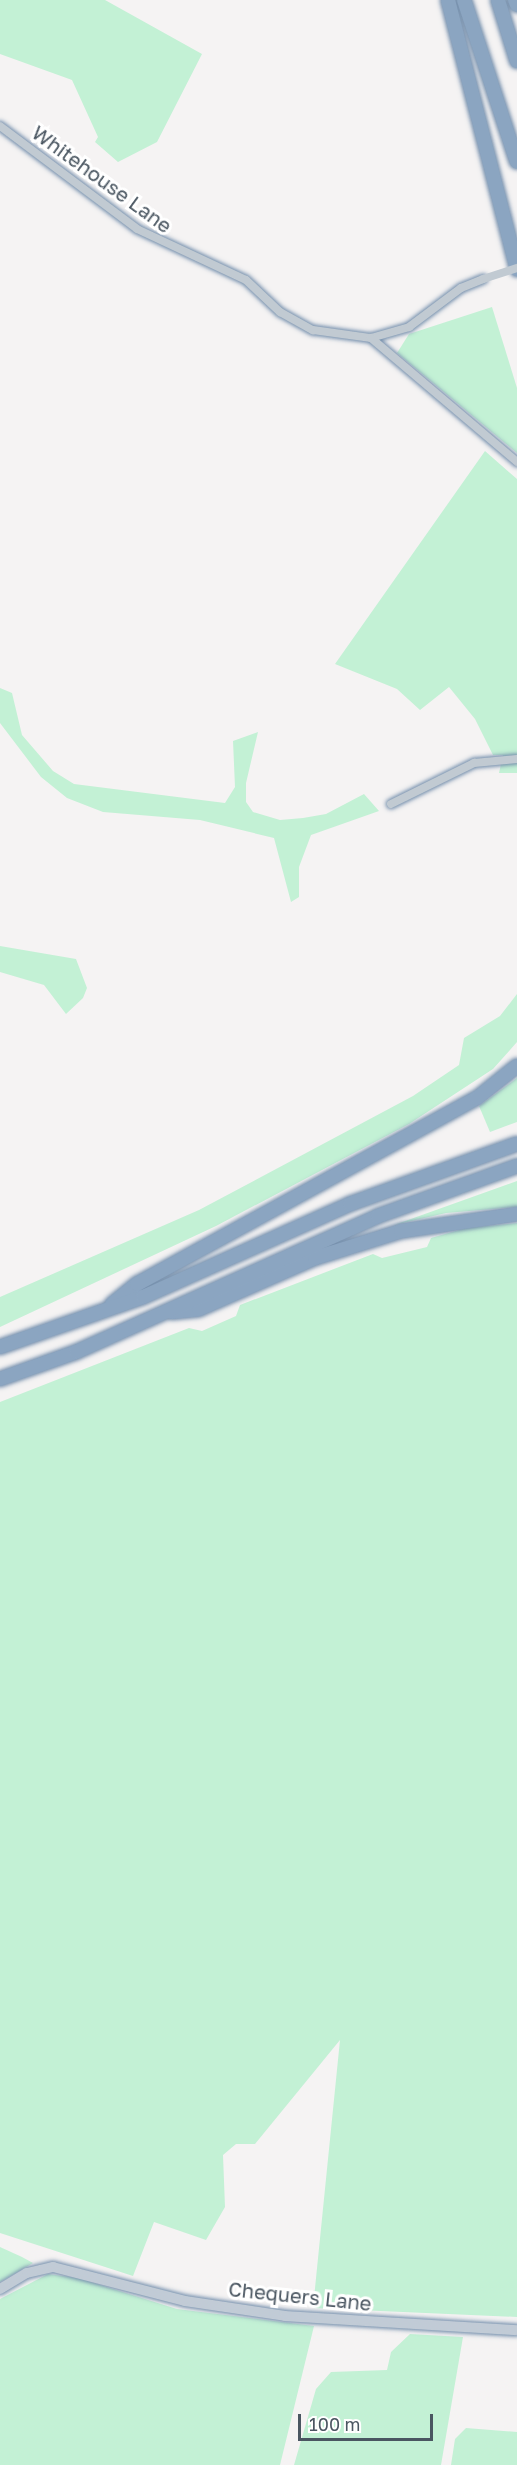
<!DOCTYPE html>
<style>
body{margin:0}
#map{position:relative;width:517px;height:2465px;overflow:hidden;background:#f5f3f3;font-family:"Golos Text",sans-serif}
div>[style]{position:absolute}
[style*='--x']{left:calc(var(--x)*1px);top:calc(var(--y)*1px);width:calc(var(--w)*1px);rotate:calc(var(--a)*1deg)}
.green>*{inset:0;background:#c3f1d5}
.roads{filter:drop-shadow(0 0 2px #7690ad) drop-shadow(0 0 2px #7690ad)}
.street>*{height:8px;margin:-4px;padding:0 4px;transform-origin:4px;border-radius:4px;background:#c1cad2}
.secondary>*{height:10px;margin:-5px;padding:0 5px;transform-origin:5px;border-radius:5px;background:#c1cbd6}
.highway>*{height:14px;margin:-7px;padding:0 7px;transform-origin:7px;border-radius:7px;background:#8ba5c1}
.street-bridge>*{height:8px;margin:-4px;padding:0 4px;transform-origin:4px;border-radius:4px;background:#c1cad2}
span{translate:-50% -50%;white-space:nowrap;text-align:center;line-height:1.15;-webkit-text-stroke:6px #fff;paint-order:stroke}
.street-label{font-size:20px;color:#4a5661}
.scale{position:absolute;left:298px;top:2414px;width:135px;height:27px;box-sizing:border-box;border:3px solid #4a5661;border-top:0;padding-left:8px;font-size:18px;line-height:21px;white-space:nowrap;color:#4a5661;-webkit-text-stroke:4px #fff;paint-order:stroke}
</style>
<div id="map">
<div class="green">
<i style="clip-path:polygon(0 0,105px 0,202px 54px,157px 142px,118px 162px,95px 142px,98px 137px,72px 80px,0 54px)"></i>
<i style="clip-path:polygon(492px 307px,517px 388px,517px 453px,397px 353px,409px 334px)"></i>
<i style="clip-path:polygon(485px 451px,517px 479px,517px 773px,499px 773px,503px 755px,493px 755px,475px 719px,449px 687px,420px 710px,397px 689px,335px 664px)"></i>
<i style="clip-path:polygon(0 688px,12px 693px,22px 735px,53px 771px,74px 784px,225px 803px,235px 787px,233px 741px,258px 732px,246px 783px,246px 802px,253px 812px,280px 820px,303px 818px,326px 814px,364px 794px,379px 811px,311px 835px,299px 867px,299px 897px,291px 902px,274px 838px,200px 820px,103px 812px,67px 798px,41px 777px,0 723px)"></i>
<i style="clip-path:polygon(0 946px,76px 959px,87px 988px,83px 998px,66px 1014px,44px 985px,0 972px)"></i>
<i style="clip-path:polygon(517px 994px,517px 1042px,493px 1069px,409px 1124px,216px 1226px,0 1327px,0 1297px,199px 1210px,413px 1096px,459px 1065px,464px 1038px,500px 1016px)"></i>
<i style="clip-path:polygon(517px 1078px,517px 1122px,490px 1132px,479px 1106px)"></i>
<i style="clip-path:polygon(517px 1181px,517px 1207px,446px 1213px,394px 1225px)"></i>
<i style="clip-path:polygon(517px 1223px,517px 2317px,313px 2308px,340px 2040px,255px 2144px,236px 2144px,223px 2155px,225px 2207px,206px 2240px,154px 2222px,133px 2276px,0 2233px,0 1402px,189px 1328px,202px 1331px,236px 1316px,240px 1305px,373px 1254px,382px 1258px,427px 1247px,431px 1238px,466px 1228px)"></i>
<i style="clip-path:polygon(0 2247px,22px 2257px,33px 2263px,0 2282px)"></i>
<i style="clip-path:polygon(48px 2274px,78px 2278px,177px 2309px,314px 2326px,280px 2465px,0 2465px,0 2299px)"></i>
<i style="clip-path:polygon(410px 2334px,463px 2337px,441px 2465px,294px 2465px,316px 2389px,331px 2372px,387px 2370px,391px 2352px)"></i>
<i style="clip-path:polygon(466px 2428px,517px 2432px,517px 2465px,451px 2465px,455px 2439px)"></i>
</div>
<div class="roads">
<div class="street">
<i style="--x:0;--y:126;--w:171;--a:36.9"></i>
<i style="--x:137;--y:229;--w:120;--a:25.1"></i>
<i style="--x:246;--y:280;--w:47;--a:43.3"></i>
<i style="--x:280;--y:312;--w:38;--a:29"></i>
<i style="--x:313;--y:330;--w:59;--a:7.9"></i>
<i style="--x:371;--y:338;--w:40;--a:-16"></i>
<i style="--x:409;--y:327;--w:65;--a:-36.9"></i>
<i style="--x:461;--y:288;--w:24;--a:-22"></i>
<i style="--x:371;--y:338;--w:192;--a:40.3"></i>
<i style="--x:391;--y:804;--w:93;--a:-26.3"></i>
<i style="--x:474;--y:763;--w:43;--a:-5.3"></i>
</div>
<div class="secondary">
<i style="--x:0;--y:2289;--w:31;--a:-31"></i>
<i style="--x:27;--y:2273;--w:27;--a:-13"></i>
<i style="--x:53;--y:2267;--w:136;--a:14.4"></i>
<i style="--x:185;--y:2301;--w:101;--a:8.5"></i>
<i style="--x:285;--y:2316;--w:232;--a:3.5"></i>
</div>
<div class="highway">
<i style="--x:448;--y:0;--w:278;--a:75.6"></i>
<i style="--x:464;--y:0;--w:170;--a:71.9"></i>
<i style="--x:498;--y:0;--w:64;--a:72.7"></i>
<i style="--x:515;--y:0;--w:5;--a:68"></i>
<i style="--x:112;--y:1304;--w:32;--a:-39"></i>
<i style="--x:137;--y:1284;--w:388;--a:-28.7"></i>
<i style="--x:477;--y:1098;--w:51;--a:-38.7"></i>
<i style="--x:172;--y:1312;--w:27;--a:-6"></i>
<i style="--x:199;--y:1309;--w:127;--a:-23.7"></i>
<i style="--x:315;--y:1258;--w:90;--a:-17.4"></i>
<i style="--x:401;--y:1231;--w:117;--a:-8.3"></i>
<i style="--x:0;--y:1347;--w:151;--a:-19.3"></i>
<i style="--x:143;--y:1297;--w:227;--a:-24.2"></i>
<i style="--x:350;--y:1204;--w:177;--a:-19.8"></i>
<i style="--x:0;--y:1379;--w:81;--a:-19.6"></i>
<i style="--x:76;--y:1352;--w:331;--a:-24.2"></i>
<i style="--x:378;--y:1216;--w:148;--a:-19.8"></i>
</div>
</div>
<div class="street-bridge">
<i style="--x:483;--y:279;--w:36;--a:-18"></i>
</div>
<div class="street-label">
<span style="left:102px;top:179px;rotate:36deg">Whitehouse Lane</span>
<span style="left:300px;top:2296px;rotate:6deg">Chequers Lane</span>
</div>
<div class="scale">100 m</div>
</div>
